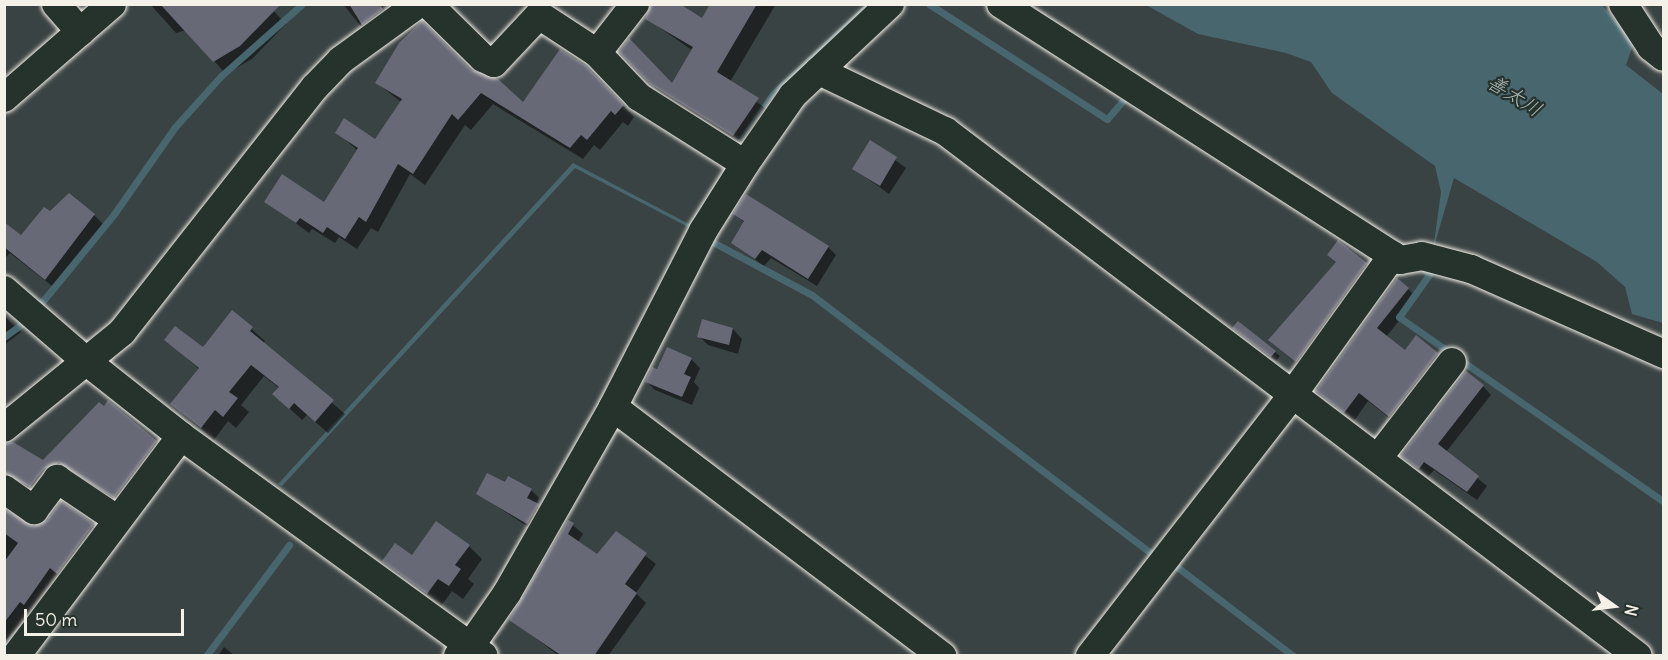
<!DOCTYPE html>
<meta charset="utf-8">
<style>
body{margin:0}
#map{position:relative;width:1668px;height:660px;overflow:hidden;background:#3a4343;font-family:Delius,"Klee One",sans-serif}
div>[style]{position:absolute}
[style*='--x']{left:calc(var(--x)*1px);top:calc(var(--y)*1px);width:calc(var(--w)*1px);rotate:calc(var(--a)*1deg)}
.water>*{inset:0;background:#48666e}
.shadow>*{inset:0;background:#0007}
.stream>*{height:7px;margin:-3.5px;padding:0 3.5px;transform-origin:3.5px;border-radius:3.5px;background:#48666e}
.building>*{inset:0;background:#676976}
.roads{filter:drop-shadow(0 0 2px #f4f1e8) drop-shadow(0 0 2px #f4f1e8)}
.minor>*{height:28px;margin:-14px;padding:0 14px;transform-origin:14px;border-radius:14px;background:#26332d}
span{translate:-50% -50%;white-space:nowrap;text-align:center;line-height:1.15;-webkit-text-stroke:4.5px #26332d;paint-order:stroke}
.water-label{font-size:20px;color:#afb9b7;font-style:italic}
.frame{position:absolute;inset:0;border:6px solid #f4f1e8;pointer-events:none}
.north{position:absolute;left:1584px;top:576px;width:60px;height:60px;-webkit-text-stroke:4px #26332d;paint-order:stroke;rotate:104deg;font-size:16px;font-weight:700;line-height:24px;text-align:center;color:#f4f1e8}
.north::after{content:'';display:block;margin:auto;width:21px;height:27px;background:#f4f1e8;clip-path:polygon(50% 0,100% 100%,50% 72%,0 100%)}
.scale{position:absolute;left:24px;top:609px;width:160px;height:27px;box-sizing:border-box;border:3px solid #f4f1e8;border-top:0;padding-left:8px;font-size:18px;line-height:21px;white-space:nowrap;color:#f4f1e8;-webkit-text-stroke:4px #26332d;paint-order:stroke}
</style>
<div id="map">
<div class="water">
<i style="clip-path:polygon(865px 5px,873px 5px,775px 93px,735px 151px,732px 149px,771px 92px)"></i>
<i style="clip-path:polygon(1146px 5px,1602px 5px,1634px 42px,1626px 65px,1663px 94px,1663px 323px,1632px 314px,1625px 287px,1597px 262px,1454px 178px,1433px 250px,1441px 192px,1435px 166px,1332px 93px,1311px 62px,1286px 53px,1198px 34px)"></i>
<i style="clip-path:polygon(573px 163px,689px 224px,728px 164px,690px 228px,575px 168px,282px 486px,278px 484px)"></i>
</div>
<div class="shadow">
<i style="clip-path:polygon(150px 4px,267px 4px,286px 24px,252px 59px,226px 74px,186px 30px,176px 33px)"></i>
<i style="clip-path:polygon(343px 4px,381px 4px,391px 19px,363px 29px)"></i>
<i style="clip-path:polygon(712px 4px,776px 4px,730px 82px,769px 111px,746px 147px,663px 96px,621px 52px,672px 85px,693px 51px,646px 18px,702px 20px)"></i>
<i style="clip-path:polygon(471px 71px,524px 104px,598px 79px,634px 117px,628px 126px,623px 122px,600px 150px,594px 145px,583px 159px,493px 104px,471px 130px,465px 125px,425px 185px,410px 174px,378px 232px,371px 228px,357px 249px,339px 237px,335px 243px,312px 229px,309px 233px,266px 201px,324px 204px,358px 151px,337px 132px,375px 141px,401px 102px,377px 83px)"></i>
<i style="clip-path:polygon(870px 142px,906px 168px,889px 194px,854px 169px)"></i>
<i style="clip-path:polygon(50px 213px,94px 215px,105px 226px,57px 290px,10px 253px,4px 259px,4px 224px,21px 238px)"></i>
<i style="clip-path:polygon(735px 214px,828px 247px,836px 255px,817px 286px,771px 258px,764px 266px,733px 243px,745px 223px)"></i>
<i style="clip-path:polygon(1328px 255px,1366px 264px,1375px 273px,1305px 369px,1270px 340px,1337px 263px)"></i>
<i style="clip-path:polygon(1408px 289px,1417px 298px,1386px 337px,1405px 352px,1437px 354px,1446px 363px,1398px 425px,1368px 401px,1354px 421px,1317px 391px)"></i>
<i style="clip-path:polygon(232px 312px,265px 341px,263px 344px,345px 414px,328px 433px,307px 415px,302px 420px,287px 406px,279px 388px,264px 376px,241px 405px,249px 412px,236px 428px,228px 421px,214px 440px,172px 404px,199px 369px,166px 340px,203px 350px)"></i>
<i style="clip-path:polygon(4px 316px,21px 332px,4px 345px)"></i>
<i style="clip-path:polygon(1238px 323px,1275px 352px,1280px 356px,1276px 361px,1239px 332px)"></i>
<i style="clip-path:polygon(733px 329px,742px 339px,738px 354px,708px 345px,699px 336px)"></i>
<i style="clip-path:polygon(691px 359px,700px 368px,694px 382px,699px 388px,692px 405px,655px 390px,646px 381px,658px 371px)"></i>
<i style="clip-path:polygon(1483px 386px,1491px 395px,1446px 452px,1487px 486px,1477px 500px,1434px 470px,1428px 477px,1403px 455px)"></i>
<i style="clip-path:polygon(156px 442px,165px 451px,124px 506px,69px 471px,40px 496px,16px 481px,4px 486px,4px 453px,43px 462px)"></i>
<i style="clip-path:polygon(506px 484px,531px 490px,539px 498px,536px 505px,546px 514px,536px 532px,478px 494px)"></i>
<i style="clip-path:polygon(61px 503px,103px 534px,4px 642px,4px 510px,24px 525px,42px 526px)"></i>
<i style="clip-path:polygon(568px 521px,583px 534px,578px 542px,597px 556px,616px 533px,656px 564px,636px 593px,646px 603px,608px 656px,559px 656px,511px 619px)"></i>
<i style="clip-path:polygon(469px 546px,482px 559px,468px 579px,474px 584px,463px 599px,452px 591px,441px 606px,384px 561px)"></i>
<i style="clip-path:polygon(224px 647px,235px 656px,218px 656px)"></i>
</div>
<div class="stream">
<i style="--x:929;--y:4;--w:212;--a:32.9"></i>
<i style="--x:1107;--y:119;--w:32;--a:-49"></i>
<i style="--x:709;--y:240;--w:117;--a:28.1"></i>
<i style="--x:812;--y:295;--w:432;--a:37.3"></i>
<i style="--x:1426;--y:271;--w:5;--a:11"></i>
<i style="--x:1431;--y:272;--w:55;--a:125.4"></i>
<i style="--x:1399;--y:317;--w:323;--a:34.9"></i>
<i style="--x:38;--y:307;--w:120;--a:-50.7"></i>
<i style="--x:114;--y:214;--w:106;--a:-55"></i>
<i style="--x:175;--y:127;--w:69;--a:-48"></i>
<i style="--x:221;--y:76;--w:108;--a:-41.6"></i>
<i style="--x:4;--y:337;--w:24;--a:-36"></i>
<i style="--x:1172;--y:563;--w:153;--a:37.5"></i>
<i style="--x:206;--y:656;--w:139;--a:-53.2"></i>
</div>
<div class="building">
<i style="clip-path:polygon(160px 4px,281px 4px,240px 46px,213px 62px)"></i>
<i style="clip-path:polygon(349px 4px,380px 4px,383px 9px,362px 25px)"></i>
<i style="clip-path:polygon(651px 4px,680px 4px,702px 18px,710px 4px,757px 4px,717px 72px,759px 98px,733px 136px,650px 84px,619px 52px,629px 38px,672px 83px,693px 47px,645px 19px)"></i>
<i style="clip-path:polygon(422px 21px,471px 70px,498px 79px,523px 102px,560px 49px,586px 66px,624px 105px,615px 115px,611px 111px,587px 140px,581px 135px,570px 148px,481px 93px,458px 120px,452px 114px,413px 174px,398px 164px,366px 222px,359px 217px,345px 239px,327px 227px,323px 233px,300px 218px,296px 223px,264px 202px,282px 174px,324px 202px,358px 148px,335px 133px,344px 118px,375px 139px,402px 99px,375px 83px,399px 43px)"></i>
<i style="clip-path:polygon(870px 140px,897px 157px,880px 186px,852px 169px)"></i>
<i style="clip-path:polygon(69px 193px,95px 214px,45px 280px,4px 247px,4px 222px,21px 235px,44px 207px,50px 211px)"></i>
<i style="clip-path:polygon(746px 194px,829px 246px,808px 279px,762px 250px,755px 259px,731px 243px,744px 221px,733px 214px)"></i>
<i style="clip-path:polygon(1338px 240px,1367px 263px,1296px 362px,1268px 340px,1336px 262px,1327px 255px)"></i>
<i style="clip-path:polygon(1397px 278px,1409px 288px,1377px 328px,1405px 350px,1416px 335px,1438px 353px,1389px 417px,1359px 393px,1344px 413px,1316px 391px)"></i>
<i style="clip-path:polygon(232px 310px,253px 327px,250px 331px,334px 400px,315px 422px,294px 403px,289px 409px,272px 394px,279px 387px,251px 365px,229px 392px,238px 398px,223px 417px,215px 410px,201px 428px,170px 404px,199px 368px,164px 340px,175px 326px,203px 347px)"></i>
<i style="clip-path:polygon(702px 319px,733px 328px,729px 345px,697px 337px)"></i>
<i style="clip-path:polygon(1238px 321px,1276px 351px,1271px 357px,1232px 328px)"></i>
<i style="clip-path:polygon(667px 347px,692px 358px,684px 374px,691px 377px,682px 397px,645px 382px,652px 367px,657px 369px)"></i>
<i style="clip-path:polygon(1466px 371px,1484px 385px,1438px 444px,1479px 476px,1467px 492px,1424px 462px,1419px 469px,1401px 456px)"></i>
<i style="clip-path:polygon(108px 400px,157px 441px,114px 498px,59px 463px,44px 469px,30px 487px,4px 473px,4px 444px,13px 442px,43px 460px,99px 402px,104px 406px)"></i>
<i style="clip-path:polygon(487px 473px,505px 482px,508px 476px,532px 489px,527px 498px,539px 504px,527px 524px,476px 494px)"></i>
<i style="clip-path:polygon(61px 501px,94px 524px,57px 574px,50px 568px,24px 605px,20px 602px,4px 623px,4px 562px,18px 543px,4px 533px,4px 509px,33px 526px,47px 520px)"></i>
<i style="clip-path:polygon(568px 520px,574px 523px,568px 534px,597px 554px,616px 531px,647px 553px,625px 584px,637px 593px,594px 656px,562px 656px,509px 620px)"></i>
<i style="clip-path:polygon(436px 521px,470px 545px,455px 565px,461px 569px,449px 586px,438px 579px,427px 594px,382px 561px,395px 543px,412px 555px)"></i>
</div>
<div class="roads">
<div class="minor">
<i style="--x:56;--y:4;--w:37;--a:49"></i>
<i style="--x:428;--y:4;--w:77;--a:44.5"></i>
<i style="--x:483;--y:58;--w:12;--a:24"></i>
<i style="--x:494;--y:63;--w:66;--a:-46.8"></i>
<i style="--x:539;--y:15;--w:69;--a:33.2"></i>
<i style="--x:597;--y:53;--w:61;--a:46.3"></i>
<i style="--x:639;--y:97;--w:125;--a:32.3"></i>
<i style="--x:1001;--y:4;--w:474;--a:32.7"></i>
<i style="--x:1400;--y:260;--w:22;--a:-10"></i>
<i style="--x:1422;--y:256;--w:51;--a:14.9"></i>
<i style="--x:1471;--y:269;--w:211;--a:23.8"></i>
<i style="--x:1623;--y:4;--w:51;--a:56.9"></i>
<i style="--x:1651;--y:47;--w:16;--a:38"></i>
<i style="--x:597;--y:53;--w:62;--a:-52.2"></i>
<i style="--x:819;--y:71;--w:140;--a:25.5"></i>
<i style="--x:945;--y:131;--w:869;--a:37.15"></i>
<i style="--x:4;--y:98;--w:143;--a:-41"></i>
<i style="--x:4;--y:290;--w:108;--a:40.9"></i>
<i style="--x:86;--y:361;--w:121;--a:38.3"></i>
<i style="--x:181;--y:436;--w:374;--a:36"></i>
<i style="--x:613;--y:407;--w:413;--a:37.1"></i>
<i style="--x:4;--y:428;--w:152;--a:-39.1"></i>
<i style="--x:122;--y:332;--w:312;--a:-51.8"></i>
<i style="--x:315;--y:87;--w:37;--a:-46"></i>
<i style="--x:341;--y:60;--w:95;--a:-36"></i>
<i style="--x:1378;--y:458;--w:121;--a:-52.4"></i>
<i style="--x:4;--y:489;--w:37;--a:35"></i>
<i style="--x:34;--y:510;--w:39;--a:-53"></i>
<i style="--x:57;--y:479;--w:73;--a:33.9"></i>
<i style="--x:16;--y:656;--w:275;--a:-53.1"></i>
<i style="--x:458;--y:656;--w:17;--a:-40"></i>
<i style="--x:471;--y:645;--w:63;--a:-55.3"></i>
<i style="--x:507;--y:593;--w:214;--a:-60.3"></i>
<i style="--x:613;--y:407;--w:198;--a:-62.9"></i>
<i style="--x:703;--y:231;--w:79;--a:-57.9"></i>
<i style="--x:745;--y:164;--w:84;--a:-55.2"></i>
<i style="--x:793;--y:95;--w:133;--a:-43.2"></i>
<i style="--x:1090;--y:656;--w:331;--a:-52.2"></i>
<i style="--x:1293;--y:394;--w:171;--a:-54.3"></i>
</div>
</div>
<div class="water-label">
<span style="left:1515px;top:95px;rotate:32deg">善太川</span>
</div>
<div class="frame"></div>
<div class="north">N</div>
<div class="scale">50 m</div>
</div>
